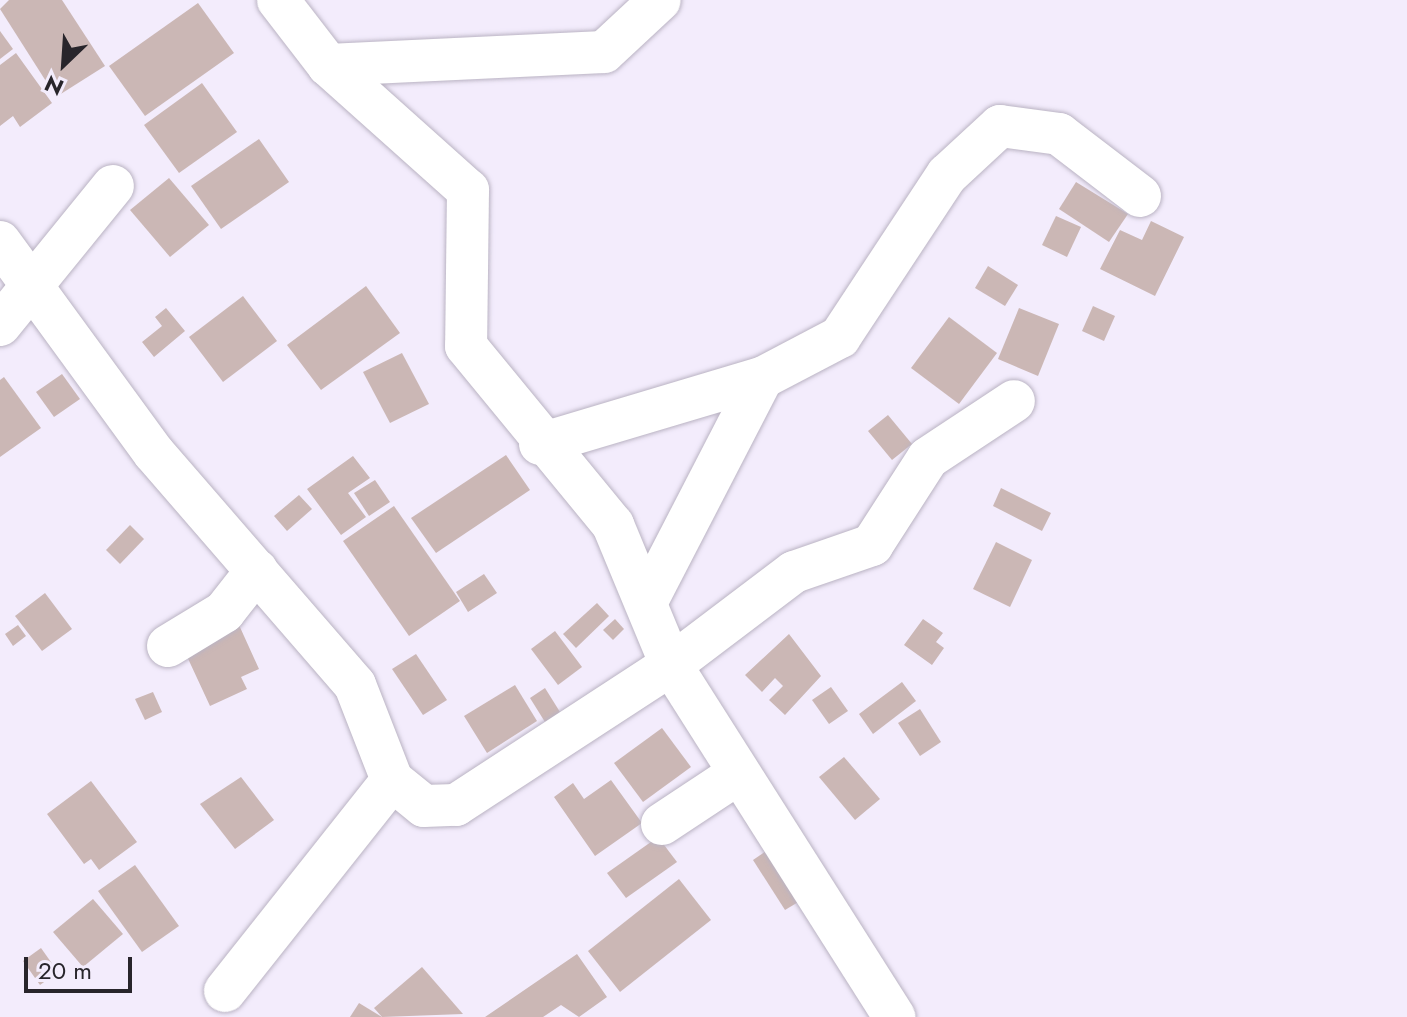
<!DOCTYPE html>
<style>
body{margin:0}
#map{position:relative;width:1407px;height:1017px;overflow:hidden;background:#f3ecfc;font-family:Jost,sans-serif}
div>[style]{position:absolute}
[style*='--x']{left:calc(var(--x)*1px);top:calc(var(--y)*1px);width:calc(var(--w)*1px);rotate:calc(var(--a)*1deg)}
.building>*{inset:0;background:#cbb7b5}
.roads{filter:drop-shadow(0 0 2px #bab3c3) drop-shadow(0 0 2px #bab3c3)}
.street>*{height:42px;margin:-21px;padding:0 21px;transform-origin:21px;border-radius:21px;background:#fff}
span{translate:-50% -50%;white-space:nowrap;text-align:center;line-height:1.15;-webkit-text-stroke:6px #f3ecfc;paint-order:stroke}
.north{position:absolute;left:24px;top:24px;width:80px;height:80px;-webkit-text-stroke:6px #f3ecfc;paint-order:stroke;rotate:205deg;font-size:22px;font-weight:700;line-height:32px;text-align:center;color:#28252b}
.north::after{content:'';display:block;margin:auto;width:28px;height:36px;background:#28252b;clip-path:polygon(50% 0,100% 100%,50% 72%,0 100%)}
.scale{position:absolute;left:24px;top:957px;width:108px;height:36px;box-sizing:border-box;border:4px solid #28252b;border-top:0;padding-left:10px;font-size:24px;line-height:28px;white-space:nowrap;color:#28252b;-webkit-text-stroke:6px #f3ecfc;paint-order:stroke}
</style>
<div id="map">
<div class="building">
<i style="clip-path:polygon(9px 0,62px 0,105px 66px,56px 97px,0 9px)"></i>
<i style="clip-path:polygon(198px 3px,234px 53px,145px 116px,109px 66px)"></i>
<i style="clip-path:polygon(0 31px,13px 49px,0 59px)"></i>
<i style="clip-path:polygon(16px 53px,52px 103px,20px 127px,13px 116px,0 126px,0 65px)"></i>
<i style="clip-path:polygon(202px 83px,237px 132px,179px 173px,144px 125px)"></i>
<i style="clip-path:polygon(259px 139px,289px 182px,221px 229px,191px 186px)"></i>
<i style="clip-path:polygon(169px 178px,209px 225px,170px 257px,130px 210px)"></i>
<i style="clip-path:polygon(1076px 182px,1128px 214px,1109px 242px,1059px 209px)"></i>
<i style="clip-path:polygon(1056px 216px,1081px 227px,1067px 257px,1042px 245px)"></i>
<i style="clip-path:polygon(1151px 221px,1184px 237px,1155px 296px,1100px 269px,1120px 230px,1142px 240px)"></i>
<i style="clip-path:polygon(988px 266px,1018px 285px,1005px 306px,975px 288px)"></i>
<i style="clip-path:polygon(366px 286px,400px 333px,321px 390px,287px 345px)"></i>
<i style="clip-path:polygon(243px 296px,277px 341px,223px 382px,189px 337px)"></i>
<i style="clip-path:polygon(1093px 306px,1115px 316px,1104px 341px,1082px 331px)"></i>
<i style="clip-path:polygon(166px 308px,185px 331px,154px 357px,142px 342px,162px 326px,155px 317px)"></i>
<i style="clip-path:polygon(1019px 308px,1059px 324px,1038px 376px,998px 359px)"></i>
<i style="clip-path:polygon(949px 317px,997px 353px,959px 404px,911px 368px)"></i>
<i style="clip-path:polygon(402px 353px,429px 404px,390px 423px,363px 372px)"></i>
<i style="clip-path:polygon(62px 374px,80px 399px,54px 417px,36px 392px)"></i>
<i style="clip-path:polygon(4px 377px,41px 428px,0 457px,0 380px)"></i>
<i style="clip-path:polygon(888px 415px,912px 444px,892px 460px,868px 431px)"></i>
<i style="clip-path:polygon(506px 455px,530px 490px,436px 553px,411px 518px)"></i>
<i style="clip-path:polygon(353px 456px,370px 478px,348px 493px,366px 517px,341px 535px,307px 489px)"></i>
<i style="clip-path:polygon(375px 480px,390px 502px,369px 516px,354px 493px)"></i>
<i style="clip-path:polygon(1001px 488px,1051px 513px,1042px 531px,993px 506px)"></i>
<i style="clip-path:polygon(299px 495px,312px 509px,287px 531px,274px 516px)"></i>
<i style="clip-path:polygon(394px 506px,460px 601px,409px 636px,343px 541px)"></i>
<i style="clip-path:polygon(130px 525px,144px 539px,120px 564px,106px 550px)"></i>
<i style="clip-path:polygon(996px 542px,1032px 560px,1010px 607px,973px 589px)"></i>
<i style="clip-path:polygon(484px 574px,497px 593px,468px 612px,456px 592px)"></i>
<i style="clip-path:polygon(45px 593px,72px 629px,42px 651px,15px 616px)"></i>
<i style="clip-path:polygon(597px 603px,609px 616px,576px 648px,563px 634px)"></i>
<i style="clip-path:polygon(615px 619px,624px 629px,613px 640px,603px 630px)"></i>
<i style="clip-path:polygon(923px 619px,943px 633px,936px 642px,944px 648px,932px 665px,904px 645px)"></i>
<i style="clip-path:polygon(18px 625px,26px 636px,13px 646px,5px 634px)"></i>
<i style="clip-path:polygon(239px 625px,259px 669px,241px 677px,247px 689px,210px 706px,184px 650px)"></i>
<i style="clip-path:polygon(555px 631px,582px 667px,558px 685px,531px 649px)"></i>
<i style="clip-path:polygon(789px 634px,821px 676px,785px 715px,769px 700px,783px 686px,775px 678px,762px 692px,745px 675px)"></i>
<i style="clip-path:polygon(416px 654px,447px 700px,423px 715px,392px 669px)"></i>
<i style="clip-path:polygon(902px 682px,916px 701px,873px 734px,859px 714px)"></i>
<i style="clip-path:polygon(515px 685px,537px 721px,487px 753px,464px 716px)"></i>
<i style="clip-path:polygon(831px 687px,848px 711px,829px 724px,812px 700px)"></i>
<i style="clip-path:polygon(545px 688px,560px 712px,545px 722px,530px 698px)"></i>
<i style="clip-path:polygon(153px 692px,162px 712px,145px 720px,135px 699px)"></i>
<i style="clip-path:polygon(920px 709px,941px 742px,920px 756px,898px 723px)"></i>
<i style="clip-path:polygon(662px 728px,691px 767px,643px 802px,614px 763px)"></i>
<i style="clip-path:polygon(844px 757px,880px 799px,855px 820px,819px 777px)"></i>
<i style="clip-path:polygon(241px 777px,274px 820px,235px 849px,200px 804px)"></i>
<i style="clip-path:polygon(611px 780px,642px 823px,595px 856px,554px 797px,573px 783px,584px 799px)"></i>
<i style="clip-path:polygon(91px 781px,137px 842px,99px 870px,91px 859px,84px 864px,47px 814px)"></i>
<i style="clip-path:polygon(658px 837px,677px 862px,626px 898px,607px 873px)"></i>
<i style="clip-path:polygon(772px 847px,805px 898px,785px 910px,753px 860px)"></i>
<i style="clip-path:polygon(135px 865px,179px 926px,142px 952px,98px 891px)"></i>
<i style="clip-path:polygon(679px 879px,711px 920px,620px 992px,588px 951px)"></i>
<i style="clip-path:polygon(93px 899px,123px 934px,83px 967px,53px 932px)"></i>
<i style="clip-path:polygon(41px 948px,58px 972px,40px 985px,23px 961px)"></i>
<i style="clip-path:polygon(577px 954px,607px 997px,579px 1017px,561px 1005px,543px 1017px,485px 1017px)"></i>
<i style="clip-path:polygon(422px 967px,463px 1014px,382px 1017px,374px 1008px)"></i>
<i style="clip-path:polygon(359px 1003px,382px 1017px,350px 1017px)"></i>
</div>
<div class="roads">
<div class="street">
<i style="--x:278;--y:0;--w:82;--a:52.4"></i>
<i style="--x:328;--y:65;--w:188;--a:41.8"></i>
<i style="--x:468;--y:190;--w:156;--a:90.7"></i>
<i style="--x:466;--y:346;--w:232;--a:50.6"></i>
<i style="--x:613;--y:525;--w:152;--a:67.5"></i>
<i style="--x:671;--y:665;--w:417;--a:57.6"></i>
<i style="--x:328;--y:65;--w:276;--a:-2.7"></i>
<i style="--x:604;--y:52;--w:76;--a:-42.9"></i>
<i style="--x:0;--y:242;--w:261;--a:53.9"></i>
<i style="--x:154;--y:453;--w:307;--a:49.1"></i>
<i style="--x:355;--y:685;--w:102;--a:68.7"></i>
<i style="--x:392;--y:780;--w:41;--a:39.1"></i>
<i style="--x:424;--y:806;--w:32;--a:-2"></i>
<i style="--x:456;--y:805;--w:257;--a:-33.1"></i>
<i style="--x:671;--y:665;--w:154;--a:-37.1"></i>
<i style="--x:794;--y:572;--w:83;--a:-19.1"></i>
<i style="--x:872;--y:545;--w:103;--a:-57.2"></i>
<i style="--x:928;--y:458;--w:103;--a:-33.5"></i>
<i style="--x:0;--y:325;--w:179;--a:-50.9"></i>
<i style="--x:540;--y:444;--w:232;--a:-16.6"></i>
<i style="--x:762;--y:378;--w:88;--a:-27.7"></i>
<i style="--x:840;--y:337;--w:194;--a:-56.6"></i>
<i style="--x:947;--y:175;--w:72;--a:-42.8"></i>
<i style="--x:1000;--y:126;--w:60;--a:7.7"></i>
<i style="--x:1059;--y:134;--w:102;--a:37.4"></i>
<i style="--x:646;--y:603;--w:253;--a:-62.7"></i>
<i style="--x:168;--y:646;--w:66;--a:-31.3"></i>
<i style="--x:224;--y:612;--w:53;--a:-51.8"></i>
<i style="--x:662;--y:824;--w:92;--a:-33.5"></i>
<i style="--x:225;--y:991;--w:269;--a:-51.6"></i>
</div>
</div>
<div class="north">N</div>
<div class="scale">20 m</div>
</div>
